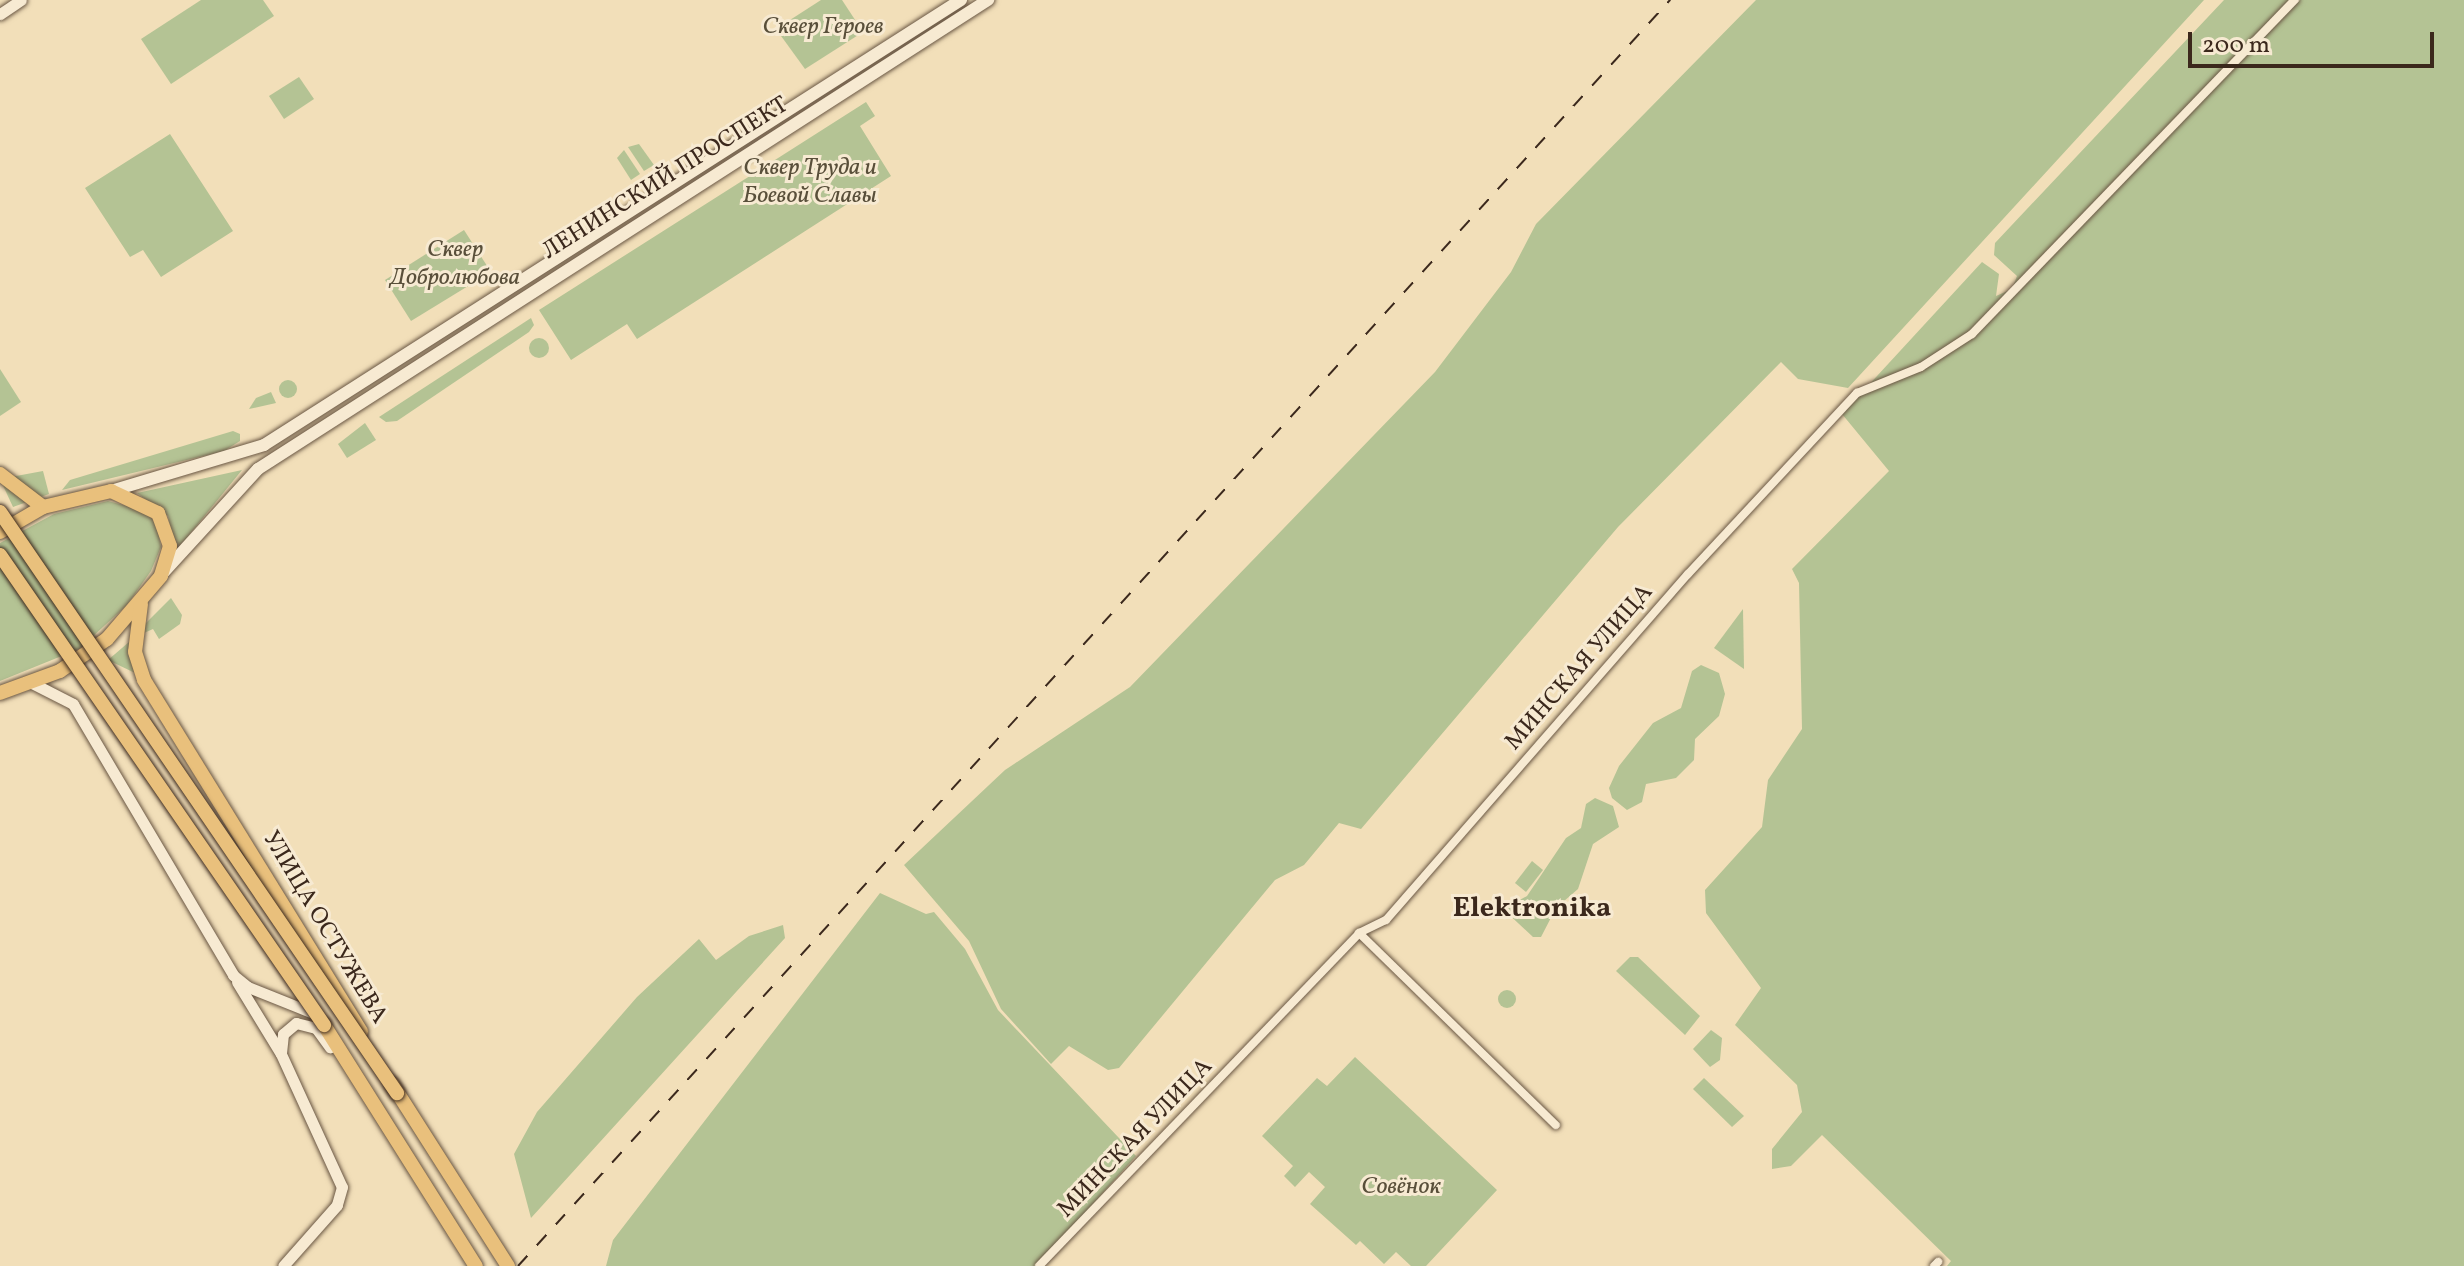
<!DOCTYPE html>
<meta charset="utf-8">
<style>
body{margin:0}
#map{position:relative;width:2464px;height:1266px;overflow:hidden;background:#f2dfb9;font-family:Vollkorn,serif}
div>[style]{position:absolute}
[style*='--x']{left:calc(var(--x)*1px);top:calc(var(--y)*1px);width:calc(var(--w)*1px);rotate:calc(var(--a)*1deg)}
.green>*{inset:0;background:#b4c394}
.round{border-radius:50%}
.roads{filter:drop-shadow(0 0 2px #695643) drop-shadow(0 0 2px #695643)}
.minor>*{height:8px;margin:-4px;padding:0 4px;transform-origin:4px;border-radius:4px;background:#f7ead2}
.tertiary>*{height:11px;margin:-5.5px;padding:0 5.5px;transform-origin:5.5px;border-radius:5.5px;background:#f7ead2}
.secondary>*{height:12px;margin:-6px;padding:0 6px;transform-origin:6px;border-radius:6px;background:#f7ead2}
.primary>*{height:14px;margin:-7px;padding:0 7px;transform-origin:7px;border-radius:7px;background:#e9c07c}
.rail>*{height:2px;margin-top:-1px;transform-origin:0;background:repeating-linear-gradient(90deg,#3b281c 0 14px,transparent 0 28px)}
.bridges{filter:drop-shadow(0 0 2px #3b281c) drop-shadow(0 0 2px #3b281c)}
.primary-bridge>*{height:14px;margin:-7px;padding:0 7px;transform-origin:7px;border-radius:7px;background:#e9c07c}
span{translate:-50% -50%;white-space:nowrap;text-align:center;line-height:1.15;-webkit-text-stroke:6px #f7ead2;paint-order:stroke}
.park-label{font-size:24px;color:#594f3a;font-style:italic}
.street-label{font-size:24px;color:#3b281c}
.quarter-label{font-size:28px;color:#3b281c;font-weight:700}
.scale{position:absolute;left:2188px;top:32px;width:246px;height:36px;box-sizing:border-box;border:4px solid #3b281c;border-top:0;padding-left:10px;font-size:24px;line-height:28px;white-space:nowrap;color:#3b281c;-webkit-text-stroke:6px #f7ead2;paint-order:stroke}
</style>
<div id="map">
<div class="green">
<i style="clip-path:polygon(201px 0,263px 0,274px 16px,171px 84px,141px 39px)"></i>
<i style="clip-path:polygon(821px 0,842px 0,863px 32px,805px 69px,776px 29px)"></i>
<i style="clip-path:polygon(1756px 0,2204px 0,1848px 388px,1798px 379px,1781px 362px,1618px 527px,1361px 829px,1339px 823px,1304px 865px,1275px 880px,1119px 1068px,1108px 1070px,1069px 1046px,1051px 1064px,1001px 1009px,969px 941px,904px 865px,1005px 770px,1130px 687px,1435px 372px,1511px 272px,1536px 224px)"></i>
<i style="clip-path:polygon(2224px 0,2464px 0,2464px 1266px,1947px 1266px,1951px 1261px,1822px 1135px,1791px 1166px,1772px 1169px,1772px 1149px,1802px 1112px,1797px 1085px,1735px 1025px,1761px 988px,1706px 913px,1705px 890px,1762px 827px,1768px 780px,1802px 729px,1799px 583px,1792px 569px,1889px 471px,1842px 414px,1982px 262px,1999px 274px,1996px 296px,2012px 289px,2017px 276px,1994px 255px,1995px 243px)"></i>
<i style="clip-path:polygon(299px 77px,314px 99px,284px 119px,269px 96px)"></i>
<i style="clip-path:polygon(866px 102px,875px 116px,860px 126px,891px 176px,637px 339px,627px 324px,571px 360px,539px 310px)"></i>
<i style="clip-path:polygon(170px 134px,233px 231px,161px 277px,143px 250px,130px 257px,85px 188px)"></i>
<i style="clip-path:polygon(639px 144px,654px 165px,644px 171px,628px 147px)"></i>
<i style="clip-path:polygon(624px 150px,640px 174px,631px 180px,617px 158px)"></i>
<i style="clip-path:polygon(464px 230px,491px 272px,411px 321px,385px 280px)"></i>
<i style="clip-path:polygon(531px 318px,534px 325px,529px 332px,397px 421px,386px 422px,379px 417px)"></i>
<i class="round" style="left:529px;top:338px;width:20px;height:20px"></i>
<i style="clip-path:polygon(0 369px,21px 402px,0 416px)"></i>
<i class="round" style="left:279px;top:380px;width:18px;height:18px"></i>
<i style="clip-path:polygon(271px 392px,276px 403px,249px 409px,256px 398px)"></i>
<i style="clip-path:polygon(365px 423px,376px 440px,347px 458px,338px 444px)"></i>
<i style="clip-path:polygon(233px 431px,240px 434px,240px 441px,224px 451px,62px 490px,70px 480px)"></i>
<i style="clip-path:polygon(242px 470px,176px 551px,168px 516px,137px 493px)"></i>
<i style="clip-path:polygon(43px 471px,49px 494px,13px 507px,0 479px)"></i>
<i style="clip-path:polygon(108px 501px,146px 511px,157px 526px,161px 547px,151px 571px,127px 605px,79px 649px,0 681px,0 543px,54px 514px)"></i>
<i style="clip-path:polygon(171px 598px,182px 615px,180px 624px,159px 639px,153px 629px,144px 633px,145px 624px)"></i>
<i style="clip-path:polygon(1743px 609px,1744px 669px,1714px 648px)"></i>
<i style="clip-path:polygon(129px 642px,129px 652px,135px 673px,108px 660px)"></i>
<i style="clip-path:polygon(1701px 665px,1719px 673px,1725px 694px,1719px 716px,1695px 739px,1694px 760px,1676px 778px,1646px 784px,1642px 802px,1627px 810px,1612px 798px,1609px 788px,1619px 766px,1653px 723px,1681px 708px,1692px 671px)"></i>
<i style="clip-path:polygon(1595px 798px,1613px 806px,1619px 827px,1593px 844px,1578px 889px,1556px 908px,1541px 937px,1533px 937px,1503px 909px,1527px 896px,1566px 838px,1581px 828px,1586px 804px)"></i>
<i style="clip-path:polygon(1532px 861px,1543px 870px,1526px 892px,1515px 883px)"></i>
<i style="clip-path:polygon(880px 893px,926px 914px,934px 912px,965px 949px,998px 1010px,1136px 1156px,1037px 1266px,606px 1266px,613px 1240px)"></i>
<i style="clip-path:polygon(783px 925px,785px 938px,531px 1218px,514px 1154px,537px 1112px,637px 997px,699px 939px,716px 960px,749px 936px)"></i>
<i style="clip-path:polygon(1630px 957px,1638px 957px,1700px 1016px,1685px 1035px,1616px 971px)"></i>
<i class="round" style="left:1498px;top:990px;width:18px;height:18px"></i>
<i style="clip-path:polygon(1711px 1030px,1722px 1038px,1720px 1060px,1710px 1067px,1693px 1049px)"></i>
<i style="clip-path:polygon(1355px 1057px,1497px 1190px,1426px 1266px,1411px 1266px,1396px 1252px,1384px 1264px,1360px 1241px,1356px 1245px,1310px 1204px,1325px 1187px,1309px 1172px,1295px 1187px,1284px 1176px,1293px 1166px,1262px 1136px,1317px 1078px,1327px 1086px)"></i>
<i style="clip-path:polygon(1704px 1078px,1744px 1116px,1732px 1127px,1693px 1089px)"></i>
</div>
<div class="roads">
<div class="minor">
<i style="--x:1359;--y:933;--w:275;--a:44.3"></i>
<i style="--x:1039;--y:1266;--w:462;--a:-46.1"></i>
<i style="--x:1359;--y:933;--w:30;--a:-26"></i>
<i style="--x:1386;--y:920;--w:459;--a:-48.9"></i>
<i style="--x:1688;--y:574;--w:248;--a:-47"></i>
<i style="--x:1857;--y:393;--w:69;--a:-22.1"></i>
<i style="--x:1921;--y:367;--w:61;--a:-32.9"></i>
<i style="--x:1972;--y:334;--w:465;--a:-46"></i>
<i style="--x:1934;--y:1266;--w:6;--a:-45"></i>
</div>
<div class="tertiary">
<i style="--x:0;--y:14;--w:25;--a:-34"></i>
<i style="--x:32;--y:683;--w:46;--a:27.1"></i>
<i style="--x:73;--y:704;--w:315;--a:59.4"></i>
<i style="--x:233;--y:975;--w:19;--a:39"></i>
<i style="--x:248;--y:987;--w:70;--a:21.8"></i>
<i style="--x:237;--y:982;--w:84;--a:58.6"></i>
<i style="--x:281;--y:1054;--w:146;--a:65.4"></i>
<i style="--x:342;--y:1187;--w:19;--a:106"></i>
<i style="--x:337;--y:1205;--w:81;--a:131.5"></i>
<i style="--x:281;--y:1053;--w:19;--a:-84"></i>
<i style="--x:283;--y:1034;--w:17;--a:-40"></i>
<i style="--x:296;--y:1023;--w:21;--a:14"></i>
<i style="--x:316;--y:1028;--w:24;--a:54"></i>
</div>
<div class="secondary">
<i style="--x:111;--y:491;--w:160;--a:-16.7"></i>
<i style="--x:264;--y:445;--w:827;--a:-32.56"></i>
<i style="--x:163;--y:573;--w:141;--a:-47.6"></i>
<i style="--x:258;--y:469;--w:868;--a:-32.72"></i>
</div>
<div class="primary">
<i style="--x:0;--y:474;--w:54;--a:37.5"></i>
<i style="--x:0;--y:532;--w:50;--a:-30.2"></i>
<i style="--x:43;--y:507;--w:70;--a:-13.2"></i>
<i style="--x:111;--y:491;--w:52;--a:25.1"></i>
<i style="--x:158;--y:513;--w:35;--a:70"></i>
<i style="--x:170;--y:546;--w:31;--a:107"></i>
<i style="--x:161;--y:576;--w:83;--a:130.6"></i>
<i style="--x:107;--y:639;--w:57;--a:145.8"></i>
<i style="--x:60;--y:671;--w:64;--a:159.9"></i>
<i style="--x:141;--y:604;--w:48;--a:97.1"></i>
<i style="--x:135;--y:652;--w:29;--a:72"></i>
<i style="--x:144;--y:680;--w:413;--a:58.3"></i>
<i style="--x:324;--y:1025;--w:285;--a:57.8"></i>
<i style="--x:392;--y:1084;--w:216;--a:57.5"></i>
</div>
</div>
<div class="rail">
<i style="--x:518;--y:1266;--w:1712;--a:-47.7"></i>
</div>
<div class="bridges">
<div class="primary-bridge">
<i style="--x:0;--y:512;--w:704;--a:55.66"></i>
<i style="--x:0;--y:555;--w:571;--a:55.42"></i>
</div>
</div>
<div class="park-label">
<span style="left:823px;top:28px">Сквер Героев</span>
<span style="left:810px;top:183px">Сквер Труда и<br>Боевой Славы</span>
<span style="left:455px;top:265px">Сквер<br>Добролюбова</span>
<span style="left:1401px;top:1188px">Совёнок</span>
</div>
<div class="street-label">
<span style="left:666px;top:179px;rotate:-32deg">ЛЕНИНСКИЙ ПРОСПЕКТ</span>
<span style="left:1580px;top:668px;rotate:-49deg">МИНСКАЯ УЛИЦА</span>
<span style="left:324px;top:928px;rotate:59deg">УЛИЦА ОСТУЖЕВА</span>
<span style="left:1136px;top:1139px;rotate:-46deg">МИНСКАЯ УЛИЦА</span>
</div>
<div class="quarter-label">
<span style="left:1532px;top:909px">Elektronika</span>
</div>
<div class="scale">200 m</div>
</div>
